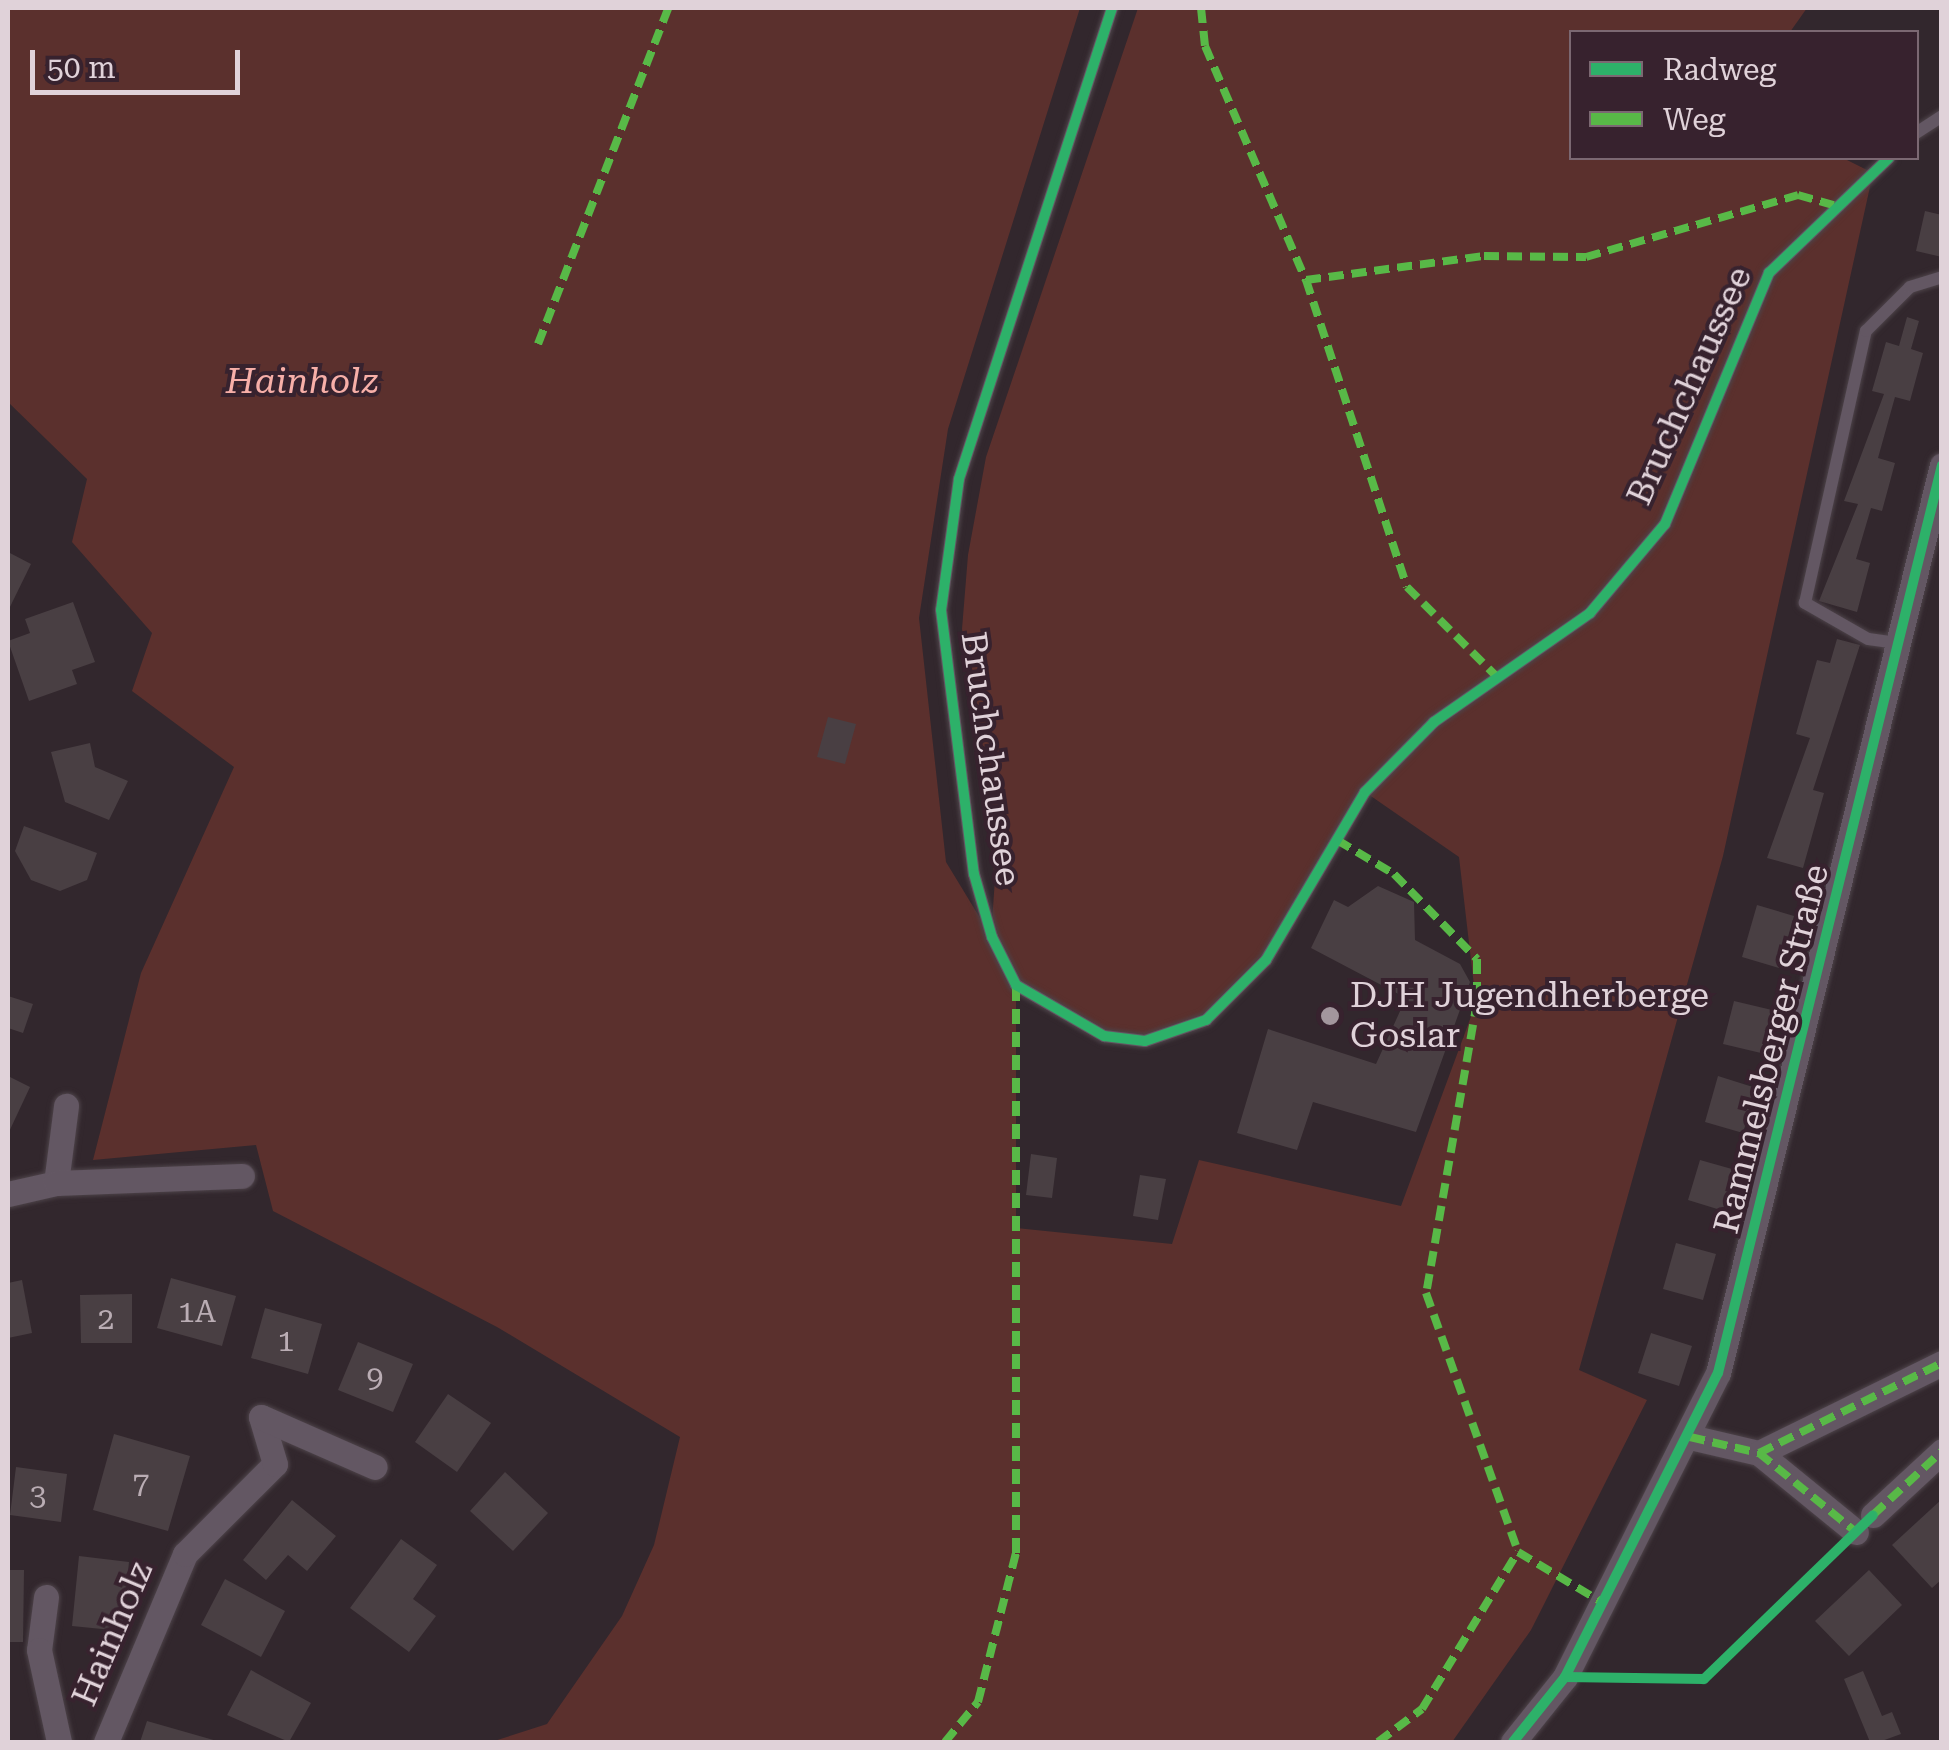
<!DOCTYPE html>
<meta charset="utf-8">
<style>
body{margin:0}
#map{position:relative;width:1949px;height:1750px;overflow:hidden;background:#32272d;font-family:"Roboto Serif",serif}
div>[style]{position:absolute}
[style*='--x']{left:calc(var(--x)*1px);top:calc(var(--y)*1px);width:calc(var(--w)*1px);rotate:calc(var(--a)*1deg)}
.green>*{inset:0;background:#5b302d}
.building>*{inset:0;background:#493f43}
.roads{filter:drop-shadow(0 0 2px #4d4349) drop-shadow(0 0 2px #4d4349)}
.lane>*{height:12px;margin:-6px;padding:0 6px;transform-origin:6px;border-radius:6px;background:#635763}
.street>*{height:25px;margin:-12.5px;padding:0 12.5px;transform-origin:12.5px;border-radius:12.5px;background:#635763}
.quiet>*{height:8px;margin-top:-4px;transform-origin:0;background:repeating-linear-gradient(90deg,#58b947 0 15px,transparent 0 23px)}
.cycleway>*{height:10px;margin:-5px;padding:0 5px;transform-origin:5px;border-radius:5px;background:#2db169}
.dots>*{width:28px;height:28px;translate:-50% -50%;box-sizing:border-box;border:5px solid #37222e;border-radius:50%}
span{translate:-50% -50%;white-space:nowrap;text-align:center;line-height:1.15;-webkit-text-stroke:8px #37222e;paint-order:stroke}
.number-label{font-size:30px;color:#baadb4}
.number-label span{-webkit-text-stroke-width:0}
.park-label{font-size:35px;color:#f7afa8;font-style:italic}
.street-label{font-size:35px;color:#e0d2d9}
.poi-label{font-size:35px;color:#e0d2d9}
.left{translate:0 -50%;text-align:left}
.frame{position:absolute;inset:0;border:10px solid #e0d2d9;pointer-events:none}
.legend{position:absolute;left:1569px;top:30px;width:350px;height:130px;box-sizing:border-box;background:#37222e;border:2px solid #7b6872;margin:0;padding:12px 18px;list-style:none;font-size:30px;color:#e0d2d9}
.legend li{display:flex;align-items:center;gap:20px;height:50px}
.legend b{width:50px;border:2px solid #7b6872}
.scale{position:absolute;left:30px;top:50px;width:210px;height:45px;box-sizing:border-box;border:5px solid #e0d2d9;border-top:0;padding-left:12px;font-size:30px;line-height:35px;white-space:nowrap;color:#e0d2d9;-webkit-text-stroke:8px #37222e;paint-order:stroke}
</style>
<div id="map">
<div class="green">
<i style="clip-path:polygon(evenodd,8px 8px,1080px 8px,948px 429px,919px 618px,946px 862px,991px 936px,995px 879px,962px 629px,968px 555px,986px 457px,1138px 8px,1807px 8px,1790px 32px,1572px 32px,1572px 158px,1843px 158px,1873px 173px,1723px 856px,1579px 1370px,1647px 1400px,1531px 1630px,1452px 1742px,491px 1742px,547px 1724px,622px 1616px,654px 1545px,680px 1437px,497px 1327px,273px 1211px,256px 1145px,93px 1160px,141px 973px,234px 767px,132px 691px,152px 633px,72px 542px,87px 479px,8px 402px,8px 8px,1365px 792px,1459px 857px,1476px 1003px,1401px 1206px,1199px 1160px,1172px 1244px,1016px 1228px,1016px 986px,1104px 1036px,1145px 1041px,1206px 1020px,1266px 960px,1365px 792px)"></i>
</div>
<div class="building">
<i style="clip-path:polygon(1925px 211px,1942px 215px,1942px 257px,1916px 251px)"></i>
<i style="clip-path:polygon(1907px 317px,1919px 321px,1911px 349px,1923px 353px,1910px 401px,1895px 397px,1878px 458px,1895px 463px,1882px 511px,1871px 508px,1856px 559px,1870px 563px,1857px 612px,1819px 601px,1858px 504px,1844px 501px,1884px 394px,1872px 391px,1886px 342px,1899px 346px)"></i>
<i style="clip-path:polygon(8px 552px,31px 564px,8px 611px)"></i>
<i style="clip-path:polygon(73px 602px,95px 662px,72px 670px,77px 684px,29px 701px,8px 641px,30px 633px,25px 619px)"></i>
<i style="clip-path:polygon(1837px 639px,1860px 645px,1813px 790px,1824px 793px,1803px 868px,1767px 858px,1810px 738px,1796px 734px,1817px 660px,1830px 663px)"></i>
<i style="clip-path:polygon(828px 717px,856px 724px,845px 764px,817px 757px)"></i>
<i style="clip-path:polygon(90px 743px,95px 767px,128px 781px,109px 820px,65px 802px,51px 752px)"></i>
<i style="clip-path:polygon(24px 826px,97px 853px,87px 880px,60px 891px,31px 880px,15px 851px)"></i>
<i style="clip-path:polygon(1378px 886px,1414px 902px,1415px 940px,1460px 964px,1470px 982px,1416px 1132px,1313px 1102px,1297px 1150px,1237px 1133px,1268px 1029px,1376px 1064px,1406px 998px,1311px 948px,1334px 900px,1348px 907px)"></i>
<i style="clip-path:polygon(1757px 905px,1794px 916px,1779px 968px,1742px 957px)"></i>
<i style="clip-path:polygon(8px 996px,33px 1004px,23px 1033px,8px 1028px)"></i>
<i style="clip-path:polygon(1734px 1001px,1772px 1010px,1761px 1053px,1723px 1044px)"></i>
<i style="clip-path:polygon(8px 1076px,30px 1087px,8px 1134px)"></i>
<i style="clip-path:polygon(1718px 1076px,1756px 1088px,1743px 1133px,1705px 1122px)"></i>
<i style="clip-path:polygon(1031px 1154px,1057px 1158px,1052px 1198px,1026px 1195px)"></i>
<i style="clip-path:polygon(1700px 1160px,1739px 1171px,1727px 1212px,1688px 1200px)"></i>
<i style="clip-path:polygon(1140px 1175px,1166px 1179px,1158px 1220px,1133px 1216px)"></i>
<i style="clip-path:polygon(1676px 1243px,1716px 1254px,1703px 1300px,1663px 1289px)"></i>
<i style="clip-path:polygon(171px 1278px,236px 1296px,222px 1346px,157px 1328px)"></i>
<i style="clip-path:polygon(22px 1280px,32px 1333px,8px 1338px,8px 1283px)"></i>
<i style="clip-path:polygon(132px 1294px,132px 1343px,81px 1343px,80px 1295px)"></i>
<i style="clip-path:polygon(265px 1308px,322px 1324px,308px 1374px,251px 1358px)"></i>
<i style="clip-path:polygon(1651px 1333px,1692px 1346px,1679px 1386px,1638px 1373px)"></i>
<i style="clip-path:polygon(358px 1342px,413px 1364px,393px 1412px,338px 1390px)"></i>
<i style="clip-path:polygon(448px 1394px,491px 1423px,457px 1472px,415px 1442px)"></i>
<i style="clip-path:polygon(114px 1434px,190px 1456px,168px 1531px,93px 1510px)"></i>
<i style="clip-path:polygon(16px 1467px,67px 1474px,61px 1522px,10px 1515px)"></i>
<i style="clip-path:polygon(505px 1472px,548px 1513px,513px 1551px,470px 1511px)"></i>
<i style="clip-path:polygon(1942px 1499px,1942px 1579px,1932px 1588px,1892px 1545px)"></i>
<i style="clip-path:polygon(292px 1500px,336px 1536px,307px 1571px,288px 1555px,266px 1580px,243px 1560px)"></i>
<i style="clip-path:polygon(401px 1539px,437px 1565px,413px 1599px,436px 1616px,409px 1652px,350px 1608px)"></i>
<i style="clip-path:polygon(79px 1556px,129px 1562px,122px 1631px,72px 1626px)"></i>
<i style="clip-path:polygon(8px 1570px,24px 1570px,23px 1642px,8px 1642px)"></i>
<i style="clip-path:polygon(1869px 1570px,1902px 1605px,1849px 1656px,1815px 1621px)"></i>
<i style="clip-path:polygon(225px 1579px,285px 1611px,261px 1657px,201px 1625px)"></i>
<i style="clip-path:polygon(251px 1670px,311px 1703px,289px 1742px,227px 1715px)"></i>
<i style="clip-path:polygon(1863px 1671px,1882px 1716px,1892px 1712px,1901px 1734px,1879px 1742px,1870px 1742px,1844px 1679px)"></i>
<i style="clip-path:polygon(147px 1721px,217px 1741px,217px 1742px,140px 1742px)"></i>
</div>
<div class="roads">
<div class="lane">
<i style="--x:1112;--y:8;--w:495;--a:108"></i>
<i style="--x:959;--y:479;--w:132;--a:97.8"></i>
<i style="--x:941;--y:610;--w:266;--a:82.9"></i>
<i style="--x:974;--y:874;--w:66;--a:74.1"></i>
<i style="--x:992;--y:937;--w:54;--a:63.4"></i>
<i style="--x:1016;--y:985;--w:102;--a:30.1"></i>
<i style="--x:1104;--y:1036;--w:41;--a:7"></i>
<i style="--x:1145;--y:1041;--w:65;--a:-19"></i>
<i style="--x:1206;--y:1020;--w:85;--a:-45"></i>
<i style="--x:1266;--y:960;--w:195;--a:-59.5"></i>
<i style="--x:1365;--y:792;--w:98;--a:-45.4"></i>
<i style="--x:1434;--y:722;--w:190;--a:-34.9"></i>
<i style="--x:1590;--y:613;--w:116;--a:-49.9"></i>
<i style="--x:1665;--y:524;--w:272;--a:-67.5"></i>
<i style="--x:1769;--y:273;--w:166;--a:-43.8"></i>
<i style="--x:1916;--y:133;--w:31;--a:-33"></i>
<i style="--x:1897;--y:643;--w:29;--a:-172"></i>
<i style="--x:1868;--y:639;--w:73;--a:-150.3"></i>
<i style="--x:1805;--y:603;--w:279;--a:-77.4"></i>
<i style="--x:1866;--y:331;--w:62;--a:-45"></i>
<i style="--x:1910;--y:287;--w:34;--a:-17"></i>
</div>
<div class="street">
<i style="--x:56;--y:1183;--w:78;--a:-82.6"></i>
<i style="--x:8;--y:1194;--w:49;--a:-12.9"></i>
<i style="--x:56;--y:1183;--w:186;--a:-2.2"></i>
<i style="--x:1690;--y:1437;--w:71;--a:13.1"></i>
<i style="--x:1759;--y:1453;--w:204;--a:-26.2"></i>
<i style="--x:1759;--y:1453;--w:125;--a:39.2"></i>
<i style="--x:1873;--y:1515;--w:94;--a:-42.8"></i>
<i style="--x:46;--y:1597;--w:53;--a:97.5"></i>
<i style="--x:39;--y:1650;--w:94;--a:77.7"></i>
<i style="--x:106;--y:1742;--w:204;--a:-67.2"></i>
<i style="--x:185;--y:1554;--w:127;--a:-45"></i>
<i style="--x:275;--y:1464;--w:49;--a:-106.6"></i>
<i style="--x:261;--y:1417;--w:124;--a:23.7"></i>
<i style="--x:1513;--y:1742;--w:83;--a:-51.3"></i>
<i style="--x:1565;--y:1677;--w:340;--a:-63.3"></i>
<i style="--x:1718;--y:1373;--w:935;--a:-76.14"></i>
</div>
</div>
<div class="quiet">
<i style="--x:1201;--y:8;--w:38;--a:84"></i>
<i style="--x:1205;--y:46;--w:255;--a:66.7"></i>
<i style="--x:1306;--y:280;--w:323;--a:71.8"></i>
<i style="--x:1407;--y:587;--w:130;--a:45"></i>
<i style="--x:1306;--y:280;--w:180;--a:-7.7"></i>
<i style="--x:1484;--y:256;--w:102;--a:0.6"></i>
<i style="--x:1586;--y:257;--w:221;--a:-16.3"></i>
<i style="--x:1798;--y:195;--w:37;--a:16"></i>
<i style="--x:538;--y:344;--w:360;--a:-68.8"></i>
<i style="--x:1337;--y:840;--w:66;--a:30.8"></i>
<i style="--x:1394;--y:874;--w:119;--a:45.7"></i>
<i style="--x:1477;--y:959;--w:43;--a:90"></i>
<i style="--x:1477;--y:1002;--w:295;--a:99.9"></i>
<i style="--x:1426;--y:1293;--w:275;--a:70.4"></i>
<i style="--x:1518;--y:1552;--w:101;--a:30.9"></i>
<i style="--x:1690;--y:1437;--w:71;--a:13.1"></i>
<i style="--x:1759;--y:1453;--w:204;--a:-26.2"></i>
<i style="--x:1759;--y:1453;--w:125;--a:39.2"></i>
<i style="--x:1873;--y:1515;--w:94;--a:-42.8"></i>
<i style="--x:945;--y:1742;--w:52;--a:-50.5"></i>
<i style="--x:978;--y:1702;--w:154;--a:-75.7"></i>
<i style="--x:1016;--y:1553;--w:568;--a:-90"></i>
<i style="--x:1378;--y:1742;--w:55;--a:-36.9"></i>
<i style="--x:1422;--y:1709;--w:184;--a:-58.6"></i>
</div>
<div class="cycleway">
<i style="--x:1112;--y:8;--w:495;--a:108"></i>
<i style="--x:959;--y:479;--w:132;--a:97.8"></i>
<i style="--x:941;--y:610;--w:266;--a:82.9"></i>
<i style="--x:974;--y:874;--w:66;--a:74.1"></i>
<i style="--x:992;--y:937;--w:54;--a:63.4"></i>
<i style="--x:1016;--y:985;--w:102;--a:30.1"></i>
<i style="--x:1104;--y:1036;--w:41;--a:7"></i>
<i style="--x:1145;--y:1041;--w:65;--a:-19"></i>
<i style="--x:1206;--y:1020;--w:85;--a:-45"></i>
<i style="--x:1266;--y:960;--w:195;--a:-59.5"></i>
<i style="--x:1365;--y:792;--w:98;--a:-45.4"></i>
<i style="--x:1434;--y:722;--w:190;--a:-34.9"></i>
<i style="--x:1590;--y:613;--w:116;--a:-49.9"></i>
<i style="--x:1665;--y:524;--w:272;--a:-67.5"></i>
<i style="--x:1769;--y:273;--w:166;--a:-43.8"></i>
<i style="--x:1565;--y:1677;--w:139;--a:0.8"></i>
<i style="--x:1704;--y:1679;--w:235;--a:-44.1"></i>
<i style="--x:1513;--y:1742;--w:83;--a:-51.3"></i>
<i style="--x:1565;--y:1677;--w:340;--a:-63.3"></i>
<i style="--x:1718;--y:1373;--w:935;--a:-76.14"></i>
</div>
<div class="dots">
<i style="left:1330px;top:1016px;background:#a3969d"></i>
</div>
<div class="number-label">
<span style="left:197px;top:1312px">1A</span>
<span style="left:106px;top:1319px">2</span>
<span style="left:286px;top:1341px">1</span>
<span style="left:375px;top:1377px">9</span>
<span style="left:141px;top:1483px">7</span>
<span style="left:38px;top:1495px">3</span>
</div>
<div class="park-label">
<span style="left:302px;top:382px">Hainholz</span>
</div>
<div class="street-label">
<span style="left:1690px;top:386px;rotate:-66deg">Bruchchaussee</span>
<span style="left:990px;top:759px;rotate:82deg">Bruchchaussee</span>
<span style="left:1772px;top:1049px;rotate:-76deg">Rammelsberger Straße</span>
<span style="left:113px;top:1634px;rotate:-67deg">Hainholz</span>
</div>
<div class="poi-label">
<span class="left" style="left:1350px;top:1016px">DJH Jugendherberge<br>Goslar</span>
</div>
<div class="frame"></div>
<ul class="legend">
<li><b style="height:12px;background:#2db169"></b>Radweg</li>
<li><b style="height:12px;background:#58b947"></b>Weg</li>
</ul>
<div class="scale">50 m</div>
</div>
